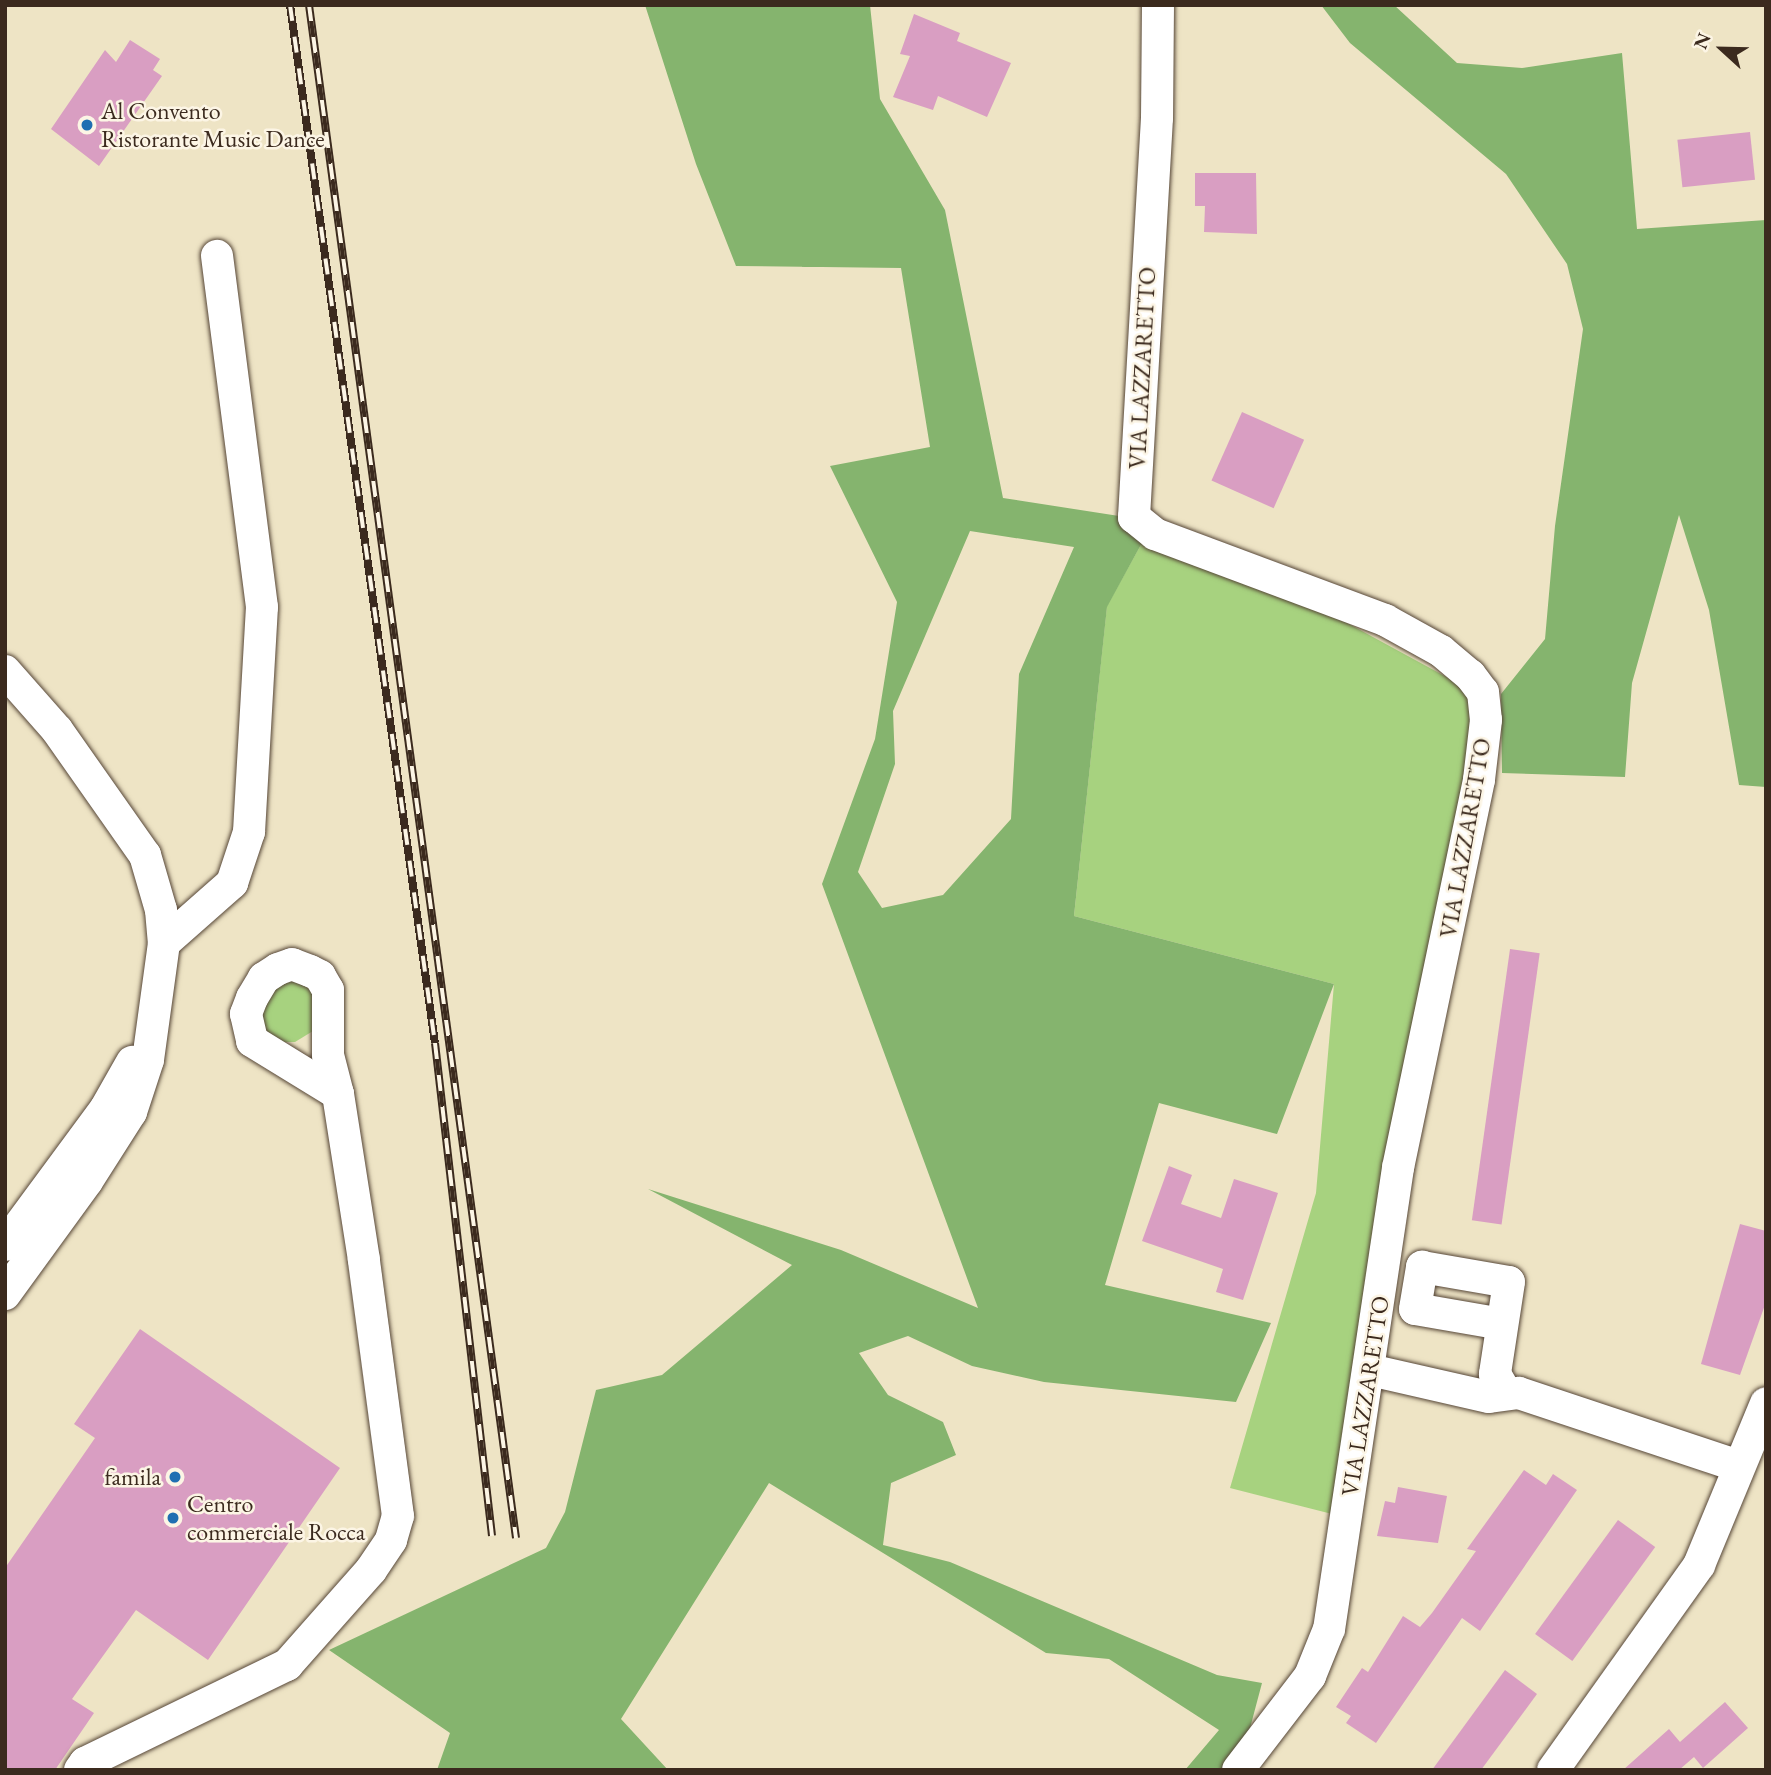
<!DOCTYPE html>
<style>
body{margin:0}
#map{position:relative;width:1771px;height:1775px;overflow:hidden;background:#eee4c5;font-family:"EB Garamond",serif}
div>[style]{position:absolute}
.green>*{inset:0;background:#a7d27f}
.forest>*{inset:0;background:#85b46e}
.building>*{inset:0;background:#d99ec2;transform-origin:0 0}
.roads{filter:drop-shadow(0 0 2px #564637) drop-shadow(0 0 2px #564637)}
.minor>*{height:32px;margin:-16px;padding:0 16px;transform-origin:16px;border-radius:16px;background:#fff}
.rail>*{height:8px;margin-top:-4px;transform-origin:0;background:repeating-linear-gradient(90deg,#fcf5e5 0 16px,#3b2a1e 0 32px);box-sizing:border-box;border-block:2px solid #3b2a1e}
.dots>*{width:19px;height:19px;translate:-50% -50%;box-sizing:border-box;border:4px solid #fcf5e5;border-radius:50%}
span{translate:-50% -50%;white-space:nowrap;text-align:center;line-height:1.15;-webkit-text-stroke:5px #fcf5e5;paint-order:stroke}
.poi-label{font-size:24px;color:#3b2a1e}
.left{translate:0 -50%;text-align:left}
.right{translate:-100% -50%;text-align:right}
.street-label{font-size:24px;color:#3b2a1e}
.frame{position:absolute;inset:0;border:7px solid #3b2a1e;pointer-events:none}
.north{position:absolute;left:1687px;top:14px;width:70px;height:70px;-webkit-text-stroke:5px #fcf5e5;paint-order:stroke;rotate:292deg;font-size:19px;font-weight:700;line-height:28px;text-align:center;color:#3b2a1e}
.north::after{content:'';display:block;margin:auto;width:24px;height:32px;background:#3b2a1e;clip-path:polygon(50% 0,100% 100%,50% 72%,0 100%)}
</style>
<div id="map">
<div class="green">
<i style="clip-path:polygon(1143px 541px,1316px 606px,1463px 686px,1475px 719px,1336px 1515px,1230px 1488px,1316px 1193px,1334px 984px,1074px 916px,1107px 606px)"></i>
<i style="clip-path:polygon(287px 979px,307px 985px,314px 992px,313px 1031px,295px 1042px,284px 1042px,266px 1032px,258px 1004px)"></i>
</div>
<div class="forest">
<i style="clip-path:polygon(evenodd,645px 5px,870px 5px,880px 99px,945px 210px,1003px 498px,1119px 516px,1143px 541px,1107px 607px,1074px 916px,1334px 984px,1277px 1134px,1159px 1103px,1105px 1285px,1271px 1323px,1236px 1402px,1044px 1382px,972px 1366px,908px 1336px,859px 1353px,888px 1395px,943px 1422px,956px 1455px,891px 1483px,883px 1545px,950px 1562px,1217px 1675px,1262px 1683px,1245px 1747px,1226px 1770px,1185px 1770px,1219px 1730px,1109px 1659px,1046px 1653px,769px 1483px,621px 1719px,668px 1770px,437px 1770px,450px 1733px,329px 1650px,546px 1548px,565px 1512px,596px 1390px,662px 1375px,792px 1265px,648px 1189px,841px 1250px,978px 1308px,822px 884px,875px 739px,897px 602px,830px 466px,930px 447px,901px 268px,736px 266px,696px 164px,645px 5px,970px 531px,1074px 547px,1019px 674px,1011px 819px,943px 895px,882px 908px,858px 872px,895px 764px,893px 711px,970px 531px)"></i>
<i style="clip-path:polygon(1321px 5px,1394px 5px,1457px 63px,1522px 68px,1622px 53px,1637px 229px,1766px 220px,1766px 787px,1739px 785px,1709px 610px,1679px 515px,1632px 683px,1625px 777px,1502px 773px,1501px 694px,1545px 639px,1555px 526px,1583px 329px,1567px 264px,1506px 174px,1350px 43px)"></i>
</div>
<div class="building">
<i style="clip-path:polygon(914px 14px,960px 33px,957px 41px,1011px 63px,987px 117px,938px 96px,933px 110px,893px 97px,910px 56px,900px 54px)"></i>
<i style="clip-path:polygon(130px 40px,160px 59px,153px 70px,162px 76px,99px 166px,51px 129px,105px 50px,116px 62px)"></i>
<i style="left:1750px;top:132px;width:48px;height:73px;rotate:84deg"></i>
<i style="clip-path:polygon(1195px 173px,1256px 173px,1257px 234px,1204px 232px,1205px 206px,1195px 206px)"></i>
<i style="left:1242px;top:412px;width:68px;height:75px;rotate:24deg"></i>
<i style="left:1510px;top:949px;width:30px;height:274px;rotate:8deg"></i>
<i style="clip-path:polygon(1169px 1166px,1192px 1175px,1181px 1204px,1221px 1218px,1234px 1179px,1278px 1193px,1243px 1300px,1216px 1292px,1223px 1269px,1142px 1241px)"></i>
<i style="clip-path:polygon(1740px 1224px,1766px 1231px,1766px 1302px,1740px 1375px,1701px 1364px)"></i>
<i style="clip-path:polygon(140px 1329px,340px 1468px,208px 1660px,136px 1610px,72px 1699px,94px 1713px,55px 1770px,5px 1770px,5px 1568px,95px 1438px,74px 1424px)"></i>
<i style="clip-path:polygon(1524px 1470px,1546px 1485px,1553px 1474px,1577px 1490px,1480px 1631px,1462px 1618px,1376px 1743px,1346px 1723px,1351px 1716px,1336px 1707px,1362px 1668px,1368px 1672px,1403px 1616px,1420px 1627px,1432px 1613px,1476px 1551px,1467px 1549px)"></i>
<i style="clip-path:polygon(1398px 1487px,1447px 1496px,1438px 1543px,1377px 1536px,1385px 1501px,1395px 1503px)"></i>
<i style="left:1618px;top:1520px;width:46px;height:141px;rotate:36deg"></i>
<i style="clip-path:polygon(1505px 1670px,1537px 1694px,1481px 1770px,1432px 1770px)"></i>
<i style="clip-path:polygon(1725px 1702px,1748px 1728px,1703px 1768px,1694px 1757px,1679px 1770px,1623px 1770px,1669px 1729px,1680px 1742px)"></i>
</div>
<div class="roads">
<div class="minor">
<i style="left:1158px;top:5px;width:113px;rotate:90.5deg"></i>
<i style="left:1157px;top:118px;width:400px;rotate:93.3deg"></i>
<i style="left:1134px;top:517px;width:27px;rotate:39deg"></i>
<i style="left:1155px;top:534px;width:246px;rotate:20.5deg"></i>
<i style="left:1385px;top:620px;width:64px;rotate:29deg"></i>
<i style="left:1441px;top:651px;width:38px;rotate:40deg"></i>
<i style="left:1470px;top:675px;width:21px;rotate:53deg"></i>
<i style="left:1483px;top:692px;width:28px;rotate:84deg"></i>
<i style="left:1486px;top:720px;width:60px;rotate:96.7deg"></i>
<i style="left:1479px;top:780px;width:396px;rotate:101.8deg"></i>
<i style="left:1398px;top:1168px;width:466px;rotate:98.5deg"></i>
<i style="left:1329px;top:1629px;width:51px;rotate:112deg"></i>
<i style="left:1310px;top:1676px;width:118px;rotate:127.5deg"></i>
<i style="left:5px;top:671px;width:79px;rotate:48.6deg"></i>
<i style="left:57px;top:730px;width:153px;rotate:54.9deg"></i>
<i style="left:145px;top:855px;width:57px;rotate:73.8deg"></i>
<i style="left:161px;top:910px;width:33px;rotate:85deg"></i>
<i style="left:164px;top:943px;width:118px;rotate:97.8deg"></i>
<i style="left:148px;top:1060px;width:55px;rotate:108.1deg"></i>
<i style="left:131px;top:1112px;width:82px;rotate:122.5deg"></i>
<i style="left:87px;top:1181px;width:140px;rotate:126deg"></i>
<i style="left:164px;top:943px;width:91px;rotate:-41.4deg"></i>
<i style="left:232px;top:883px;width:54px;rotate:-71.6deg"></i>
<i style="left:249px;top:832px;width:225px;rotate:-86.7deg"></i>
<i style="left:262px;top:607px;width:354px;rotate:-97.3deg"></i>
<i style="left:5px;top:1245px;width:170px;rotate:-53.6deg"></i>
<i style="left:106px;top:1108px;width:53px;rotate:-60.5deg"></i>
<i style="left:1502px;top:1324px;width:88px;rotate:-170.2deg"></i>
<i style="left:1415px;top:1309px;width:43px;rotate:-80.5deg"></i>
<i style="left:1422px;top:1267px;width:88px;rotate:9.8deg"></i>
<i style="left:1509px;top:1282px;width:93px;rotate:98.7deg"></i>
<i style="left:1495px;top:1374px;width:20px;rotate:60deg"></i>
<i style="left:1370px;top:1370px;width:122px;rotate:12.8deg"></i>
<i style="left:1489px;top:1397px;width:30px;rotate:-8deg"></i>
<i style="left:1519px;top:1393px;width:231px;rotate:18.4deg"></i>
<i style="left:80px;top:1770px;width:9px;rotate:-54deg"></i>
<i style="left:85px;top:1763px;width:225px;rotate:-25.9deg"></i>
<i style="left:287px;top:1665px;width:127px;rotate:-48.5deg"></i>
<i style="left:371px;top:1570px;width:36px;rotate:-56deg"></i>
<i style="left:391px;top:1540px;width:25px;rotate:-74deg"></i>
<i style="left:398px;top:1516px;width:258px;rotate:-97.6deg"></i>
<i style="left:364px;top:1260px;width:168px;rotate:-98.9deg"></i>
<i style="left:338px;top:1094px;width:40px;rotate:-104.4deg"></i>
<i style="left:328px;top:1055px;width:65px;rotate:-90deg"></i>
<i style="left:328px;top:990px;width:16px;rotate:-120deg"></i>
<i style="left:320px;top:976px;width:11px;rotate:-153deg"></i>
<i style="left:310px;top:971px;width:19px;rotate:-159deg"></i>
<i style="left:292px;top:964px;width:15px;rotate:160deg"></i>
<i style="left:278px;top:969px;width:17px;rotate:147deg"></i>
<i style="left:264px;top:978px;width:23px;rotate:121deg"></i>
<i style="left:252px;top:998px;width:17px;rotate:111deg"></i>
<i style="left:246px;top:1014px;width:28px;rotate:77deg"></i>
<i style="left:252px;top:1041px;width:101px;rotate:31.6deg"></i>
<i style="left:1553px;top:1770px;width:252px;rotate:-54.5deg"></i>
<i style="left:1699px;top:1565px;width:175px;rotate:-67.5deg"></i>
</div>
</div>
<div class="rail">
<i style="left:290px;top:5px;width:1048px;rotate:82.05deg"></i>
<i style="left:435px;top:1043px;width:496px;rotate:83.4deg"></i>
<i style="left:309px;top:5px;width:1547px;rotate:82.31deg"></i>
</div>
<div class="dots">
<i style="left:87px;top:125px;background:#1f6fb2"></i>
<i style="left:175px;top:1477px;background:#1f6fb2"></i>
<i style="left:173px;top:1518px;background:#1f6fb2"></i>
</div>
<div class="poi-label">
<span class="left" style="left:101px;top:125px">Al Convento<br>Ristorante Music Dance</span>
<span class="right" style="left:161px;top:1477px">famila</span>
<span class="left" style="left:187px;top:1518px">Centro<br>commerciale Rocca</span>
</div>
<div class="street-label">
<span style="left:1142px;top:368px;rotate:-87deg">VIA LAZZARETTO</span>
<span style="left:1465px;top:838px;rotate:-80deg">VIA LAZZARETTO</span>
<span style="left:1365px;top:1396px;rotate:-81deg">VIA LAZZARETTO</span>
</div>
<div class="frame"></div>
<div class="north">N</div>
</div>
